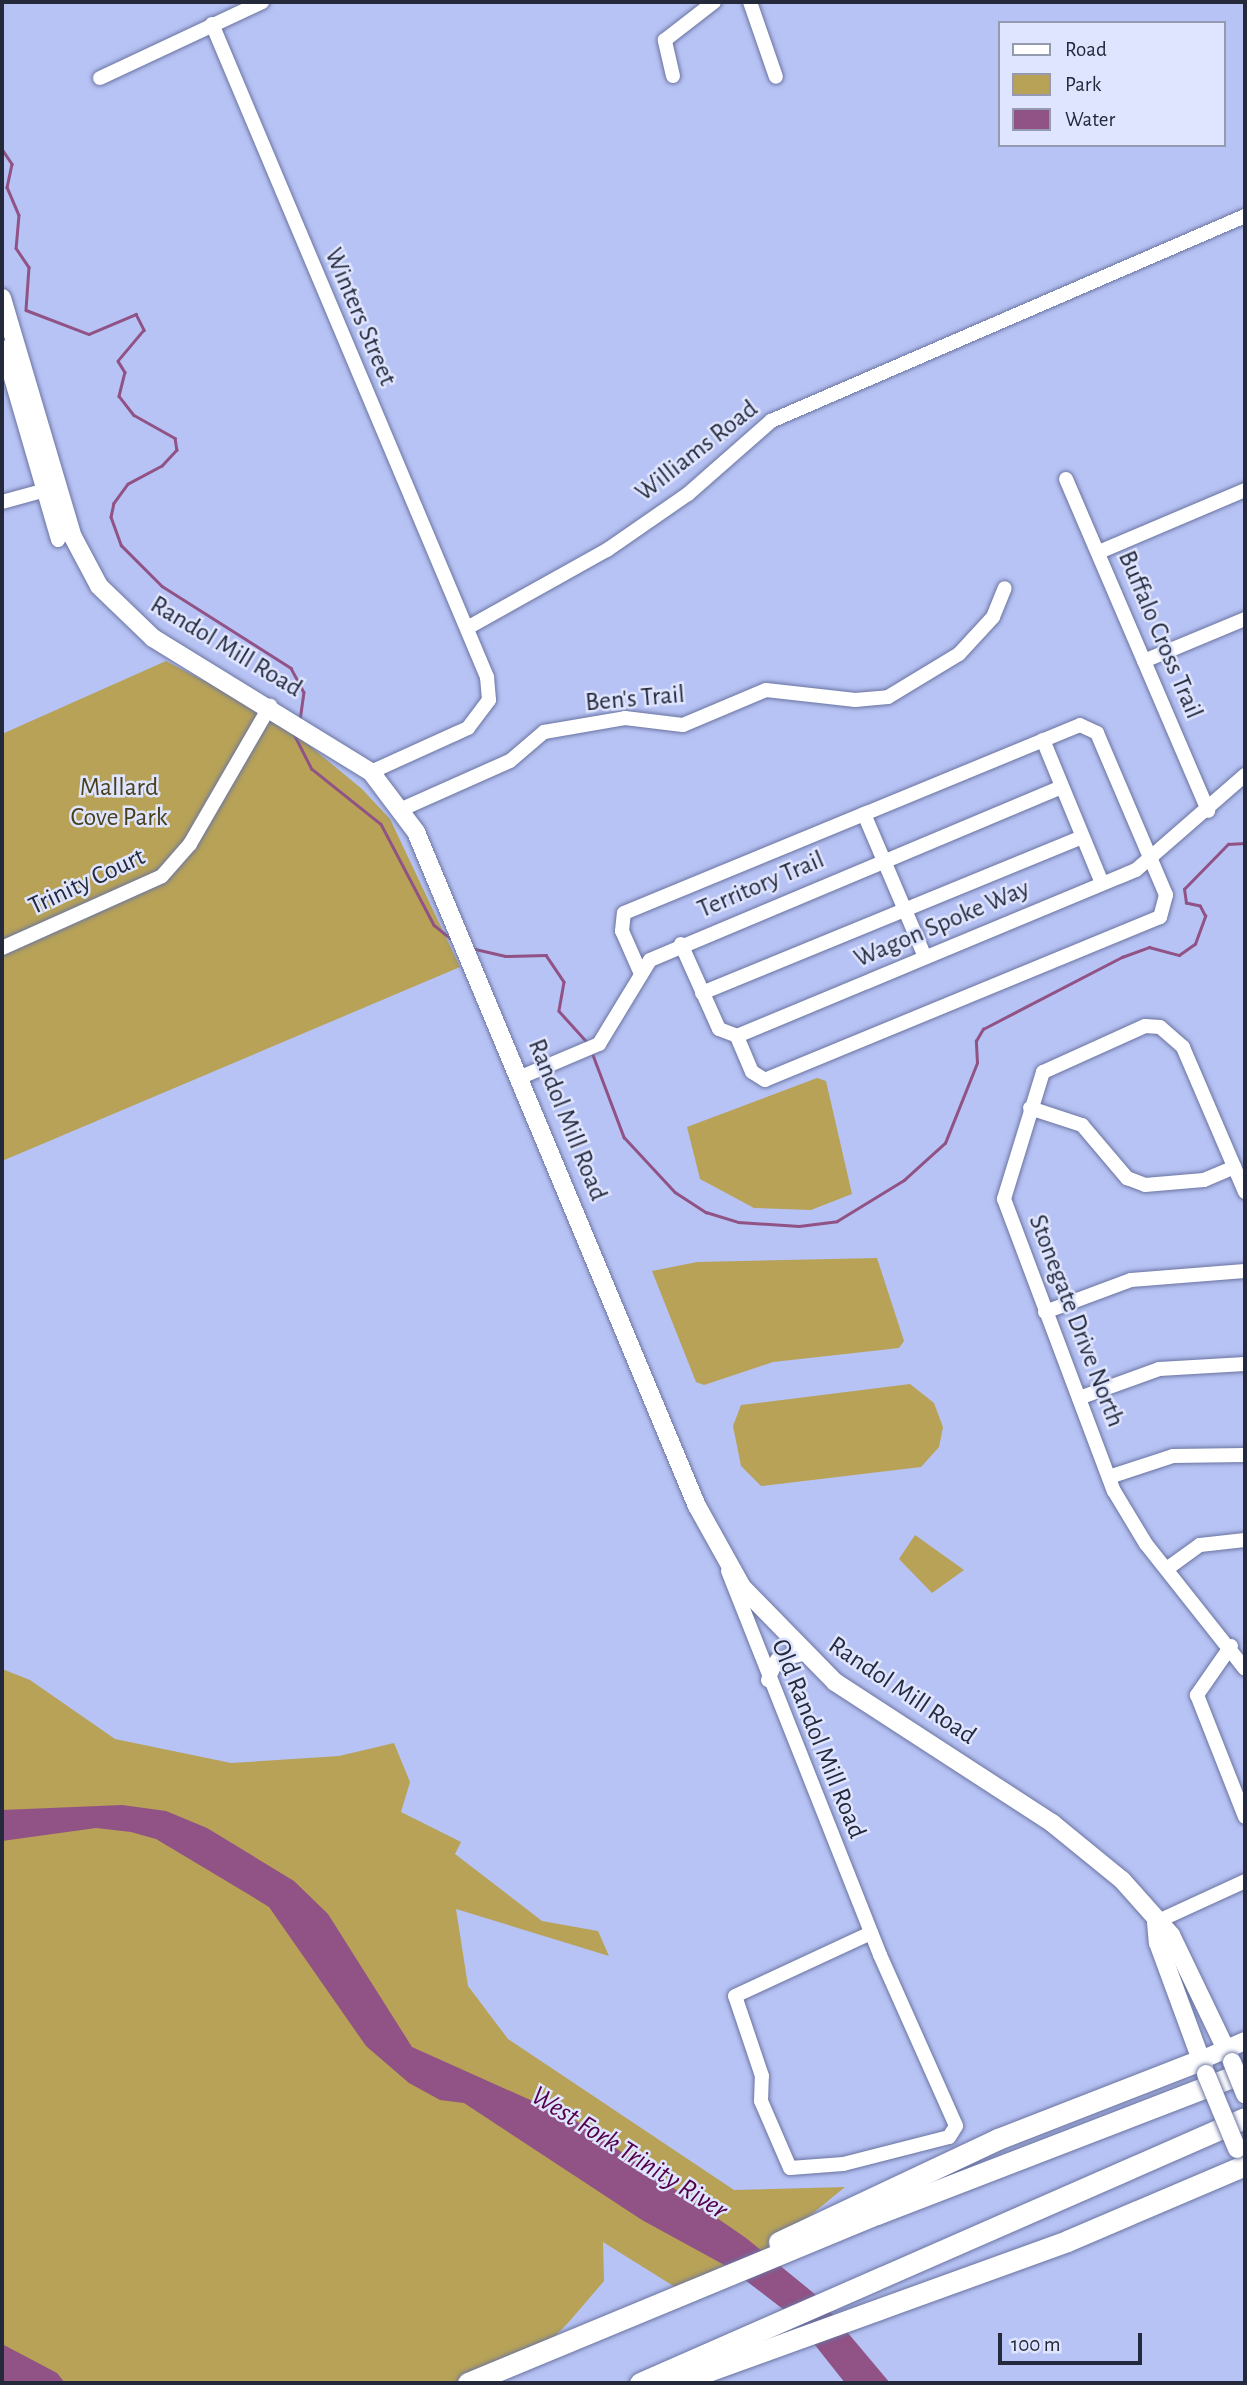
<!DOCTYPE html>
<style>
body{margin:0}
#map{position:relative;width:1247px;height:2385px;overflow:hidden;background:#b7c3f4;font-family:"Alegreya Sans",sans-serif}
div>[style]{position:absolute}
.green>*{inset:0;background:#b7a258}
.water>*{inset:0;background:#915285}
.stream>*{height:2.5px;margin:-1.25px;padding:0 1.25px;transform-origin:1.25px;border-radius:1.25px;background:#915285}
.roads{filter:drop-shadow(0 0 2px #6a74a1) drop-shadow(0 0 2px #6a74a1)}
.minor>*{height:14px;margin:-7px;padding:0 7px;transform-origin:7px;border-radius:7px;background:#fff}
.major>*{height:18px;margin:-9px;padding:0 9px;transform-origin:9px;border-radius:9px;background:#fff}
.highway>*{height:21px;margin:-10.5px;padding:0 10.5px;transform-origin:10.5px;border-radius:10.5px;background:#fff}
.bridges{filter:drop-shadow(0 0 2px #6a74a1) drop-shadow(0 0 2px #6a74a1)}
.major-bridge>*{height:18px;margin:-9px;padding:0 9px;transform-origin:9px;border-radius:9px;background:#fff}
span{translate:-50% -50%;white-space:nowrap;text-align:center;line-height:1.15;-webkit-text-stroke:5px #dfe5fe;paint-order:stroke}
.street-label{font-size:26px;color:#24293b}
.park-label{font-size:26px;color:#493f1b}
.water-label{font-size:28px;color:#530049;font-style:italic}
.frame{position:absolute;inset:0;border:4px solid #24293b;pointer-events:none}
.legend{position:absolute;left:998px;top:21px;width:228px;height:126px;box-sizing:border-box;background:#dfe5fe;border:2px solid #949ab0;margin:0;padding:9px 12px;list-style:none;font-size:21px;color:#24293b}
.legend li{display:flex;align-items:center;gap:14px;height:35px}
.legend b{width:35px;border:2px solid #949ab0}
.scale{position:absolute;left:998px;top:2333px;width:144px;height:32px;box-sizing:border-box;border:4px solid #24293b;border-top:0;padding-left:9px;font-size:21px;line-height:24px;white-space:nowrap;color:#24293b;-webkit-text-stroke:5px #dfe5fe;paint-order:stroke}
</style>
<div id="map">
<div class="green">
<i style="clip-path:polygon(166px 661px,276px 718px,362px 789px,390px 819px,460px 967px,2px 1161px,2px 734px)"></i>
<i style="clip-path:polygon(817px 1078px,826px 1081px,852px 1194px,811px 1210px,754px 1208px,700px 1179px,687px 1127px)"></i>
<i style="clip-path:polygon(877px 1258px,904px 1341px,899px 1348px,773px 1362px,704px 1385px,696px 1382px,652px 1271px,697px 1262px)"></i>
<i style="clip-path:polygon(910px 1384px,934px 1403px,943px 1427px,939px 1447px,921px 1467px,761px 1486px,741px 1466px,733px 1426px,741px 1405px)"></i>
<i style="clip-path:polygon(915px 1535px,964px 1570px,932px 1593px,899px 1559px)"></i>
<i style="clip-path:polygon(2px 1669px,30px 1680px,115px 1739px,231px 1763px,339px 1756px,394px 1743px,410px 1782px,401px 1812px,461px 1842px,455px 1854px,542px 1921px,598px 1931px,609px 1956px,456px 1909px,468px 1986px,508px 2039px,734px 2190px,845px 2187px,729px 2282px,691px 2297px,603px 2242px,604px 2281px,568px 2323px,535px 2356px,474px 2383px,2px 2383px)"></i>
</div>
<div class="water">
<i style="clip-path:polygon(122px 1805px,166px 1811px,207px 1828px,294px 1881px,328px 1914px,412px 2047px,575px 2120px,746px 2238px,816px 2295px,890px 2383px,845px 2383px,792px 2316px,728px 2267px,642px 2220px,464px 2103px,440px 2100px,409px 2083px,366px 2046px,269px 1907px,248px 1894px,156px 1839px,131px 1832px,96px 1828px,2px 1841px,2px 1810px)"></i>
<i style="clip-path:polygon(2px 2344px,57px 2373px,65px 2383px,2px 2383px)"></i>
</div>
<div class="stream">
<i style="left:2px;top:149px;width:18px;rotate:56deg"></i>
<i style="left:12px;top:164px;width:24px;rotate:102deg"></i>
<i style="left:7px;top:187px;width:30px;rotate:67deg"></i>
<i style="left:19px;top:215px;width:33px;rotate:95deg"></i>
<i style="left:16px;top:248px;width:23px;rotate:56deg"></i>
<i style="left:29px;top:267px;width:43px;rotate:94deg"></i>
<i style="left:26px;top:310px;width:67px;rotate:20.9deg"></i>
<i style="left:89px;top:334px;width:51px;rotate:-23.1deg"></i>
<i style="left:136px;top:314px;width:18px;rotate:63deg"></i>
<i style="left:144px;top:330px;width:40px;rotate:130deg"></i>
<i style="left:118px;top:361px;width:13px;rotate:58deg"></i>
<i style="left:125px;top:372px;width:25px;rotate:104deg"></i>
<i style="left:119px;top:396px;width:24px;rotate:52deg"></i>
<i style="left:134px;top:415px;width:47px;rotate:29.3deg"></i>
<i style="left:175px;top:438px;width:12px;rotate:81deg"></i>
<i style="left:177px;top:450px;width:22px;rotate:133deg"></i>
<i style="left:162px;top:466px;width:38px;rotate:152deg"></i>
<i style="left:128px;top:484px;width:24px;rotate:126deg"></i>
<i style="left:114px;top:503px;width:14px;rotate:102deg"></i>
<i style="left:111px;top:517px;width:30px;rotate:70deg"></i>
<i style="left:121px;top:545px;width:58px;rotate:45deg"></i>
<i style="left:162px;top:586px;width:153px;rotate:32.4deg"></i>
<i style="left:291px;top:668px;width:27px;rotate:62deg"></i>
<i style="left:304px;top:692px;width:30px;rotate:98deg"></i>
<i style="left:294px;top:734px;width:39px;rotate:63deg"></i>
<i style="left:312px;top:769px;width:88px;rotate:38.6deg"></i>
<i style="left:381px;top:824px;width:114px;rotate:62.3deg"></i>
<i style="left:434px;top:925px;width:26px;rotate:39deg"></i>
<i style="left:471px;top:948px;width:35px;rotate:13deg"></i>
<i style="left:505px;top:956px;width:41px;rotate:-1.4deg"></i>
<i style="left:546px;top:955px;width:32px;rotate:56deg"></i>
<i style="left:564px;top:982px;width:29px;rotate:100deg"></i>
<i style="left:559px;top:1011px;width:43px;rotate:47.8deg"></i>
<i style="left:593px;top:1055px;width:88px;rotate:69.3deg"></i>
<i style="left:624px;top:1137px;width:75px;rotate:47.2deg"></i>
<i style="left:675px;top:1192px;width:37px;rotate:33deg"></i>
<i style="left:706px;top:1212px;width:34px;rotate:17deg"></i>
<i style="left:738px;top:1222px;width:61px;rotate:3.8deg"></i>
<i style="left:799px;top:1226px;width:38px;rotate:-7deg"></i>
<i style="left:837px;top:1221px;width:79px;rotate:-31.5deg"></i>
<i style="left:904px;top:1180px;width:55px;rotate:-42.1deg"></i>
<i style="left:945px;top:1143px;width:86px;rotate:-68.2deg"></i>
<i style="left:977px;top:1063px;width:22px;rotate:-93deg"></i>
<i style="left:976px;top:1041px;width:14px;rotate:-60deg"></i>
<i style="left:983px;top:1029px;width:157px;rotate:-27.4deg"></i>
<i style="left:1122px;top:957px;width:29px;rotate:-20deg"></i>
<i style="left:1149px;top:947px;width:31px;rotate:15deg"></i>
<i style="left:1179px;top:955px;width:19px;rotate:-35deg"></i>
<i style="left:1195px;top:944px;width:30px;rotate:-70deg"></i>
<i style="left:1205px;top:916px;width:11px;rotate:-117deg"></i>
<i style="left:1200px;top:906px;width:14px;rotate:-168deg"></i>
<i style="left:1186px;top:903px;width:14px;rotate:-98deg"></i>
<i style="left:1184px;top:889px;width:63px;rotate:-45.6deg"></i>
<i style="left:1228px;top:844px;width:17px;rotate:-3deg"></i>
</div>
<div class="roads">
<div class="minor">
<i style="left:750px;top:2px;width:79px;rotate:70.9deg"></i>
<i style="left:212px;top:24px;width:709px;rotate:67.16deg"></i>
<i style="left:487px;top:677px;width:23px;rotate:85deg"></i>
<i style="left:489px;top:700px;width:35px;rotate:127deg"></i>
<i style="left:468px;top:728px;width:107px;rotate:155.6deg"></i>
<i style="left:673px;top:76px;width:37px;rotate:-103deg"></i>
<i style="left:665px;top:40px;width:62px;rotate:-37.8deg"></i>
<i style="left:100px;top:78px;width:179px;rotate:-25.1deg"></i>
<i style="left:2px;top:347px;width:201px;rotate:73.8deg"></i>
<i style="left:1066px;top:479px;width:361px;rotate:66.8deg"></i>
<i style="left:2px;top:502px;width:53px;rotate:-15.4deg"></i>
<i style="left:1099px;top:552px;width:159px;rotate:-23deg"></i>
<i style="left:469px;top:627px;width:158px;rotate:-29.2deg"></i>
<i style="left:607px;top:550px;width:98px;rotate:-34.7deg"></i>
<i style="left:688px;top:494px;width:111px;rotate:-41.3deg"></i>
<i style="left:771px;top:421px;width:516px;rotate:-23.39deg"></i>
<i style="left:1144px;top:661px;width:109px;rotate:-22.6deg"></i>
<i style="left:1043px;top:740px;width:155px;rotate:67.6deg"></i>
<i style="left:402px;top:809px;width:118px;rotate:-24deg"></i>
<i style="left:510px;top:761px;width:45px;rotate:-40.5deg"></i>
<i style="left:544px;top:732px;width:82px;rotate:-9.8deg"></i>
<i style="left:625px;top:718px;width:58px;rotate:6.9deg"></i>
<i style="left:683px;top:725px;width:90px;rotate:-22.9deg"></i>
<i style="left:766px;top:690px;width:90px;rotate:6.4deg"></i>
<i style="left:855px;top:700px;width:33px;rotate:-5deg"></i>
<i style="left:888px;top:697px;width:83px;rotate:-31.2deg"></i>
<i style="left:959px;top:654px;width:50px;rotate:-47.4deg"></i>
<i style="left:993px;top:617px;width:31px;rotate:-68deg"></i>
<i style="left:864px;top:814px;width:155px;rotate:66.9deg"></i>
<i style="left:681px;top:944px;width:93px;rotate:65.9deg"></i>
<i style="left:719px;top:1029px;width:19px;rotate:21deg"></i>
<i style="left:737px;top:1036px;width:432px;rotate:-22.6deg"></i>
<i style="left:1136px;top:870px;width:145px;rotate:-41.1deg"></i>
<i style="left:2px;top:948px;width:175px;rotate:-24.2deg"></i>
<i style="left:162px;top:876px;width:43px;rotate:-48.8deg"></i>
<i style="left:190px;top:844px;width:160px;rotate:-59.9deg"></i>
<i style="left:641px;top:974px;width:47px;rotate:-113.8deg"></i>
<i style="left:622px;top:931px;width:18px;rotate:-84deg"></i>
<i style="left:624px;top:913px;width:493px;rotate:-22.4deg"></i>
<i style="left:1080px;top:725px;width:19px;rotate:25deg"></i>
<i style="left:1097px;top:733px;width:176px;rotate:66.9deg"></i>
<i style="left:1166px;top:895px;width:23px;rotate:105deg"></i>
<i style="left:1160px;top:917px;width:427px;rotate:157.6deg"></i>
<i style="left:765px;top:1080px;width:15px;rotate:-148deg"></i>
<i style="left:752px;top:1072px;width:39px;rotate:-113deg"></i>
<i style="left:702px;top:993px;width:411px;rotate:-22.3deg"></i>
<i style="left:521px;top:1077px;width:85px;rotate:-22.9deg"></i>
<i style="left:599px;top:1044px;width:98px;rotate:-58.7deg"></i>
<i style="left:650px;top:960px;width:446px;rotate:-22.8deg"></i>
<i style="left:1030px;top:1108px;width:55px;rotate:18.1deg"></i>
<i style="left:1082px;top:1125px;width:70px;rotate:49.7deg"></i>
<i style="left:1127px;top:1178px;width:19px;rotate:21deg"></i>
<i style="left:1145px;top:1185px;width:59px;rotate:-4.8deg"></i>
<i style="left:1204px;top:1180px;width:33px;rotate:-23deg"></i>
<i style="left:1245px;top:1192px;width:158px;rotate:-113.2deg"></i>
<i style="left:1183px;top:1047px;width:30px;rotate:-139deg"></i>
<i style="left:1160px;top:1027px;width:15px;rotate:-176deg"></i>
<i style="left:1145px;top:1026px;width:112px;rotate:155.7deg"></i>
<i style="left:1043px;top:1072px;width:133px;rotate:107.1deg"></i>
<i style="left:1004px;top:1199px;width:312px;rotate:69.4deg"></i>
<i style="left:1114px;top:1491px;width:62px;rotate:58.9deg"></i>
<i style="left:1146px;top:1544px;width:159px;rotate:51.6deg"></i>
<i style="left:1045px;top:1312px;width:92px;rotate:-20.4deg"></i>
<i style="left:1131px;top:1280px;width:114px;rotate:-4.5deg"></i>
<i style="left:1079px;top:1398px;width:85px;rotate:-19.9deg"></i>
<i style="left:1159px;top:1369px;width:86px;rotate:-3.3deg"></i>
<i style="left:1109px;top:1477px;width:67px;rotate:-18.2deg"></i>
<i style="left:1173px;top:1456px;width:72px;rotate:-0.8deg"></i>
<i style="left:1168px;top:1568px;width:39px;rotate:-36deg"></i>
<i style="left:1200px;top:1545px;width:45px;rotate:-6.3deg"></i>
<i style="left:728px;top:1571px;width:413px;rotate:68.4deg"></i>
<i style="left:880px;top:1955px;width:187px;rotate:66deg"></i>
<i style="left:956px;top:2126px;width:13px;rotate:122deg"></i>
<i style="left:949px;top:2137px;width:109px;rotate:165.7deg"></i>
<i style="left:843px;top:2164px;width:53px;rotate:175.7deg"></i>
<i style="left:790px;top:2168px;width:73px;rotate:-113.4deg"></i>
<i style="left:761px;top:2101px;width:25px;rotate:-88deg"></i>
<i style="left:762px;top:2076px;width:84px;rotate:-108.6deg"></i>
<i style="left:735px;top:1996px;width:150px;rotate:-24.9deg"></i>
<i style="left:1231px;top:1646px;width:60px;rotate:124.8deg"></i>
<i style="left:1197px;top:1695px;width:131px;rotate:68.5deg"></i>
<i style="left:768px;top:1680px;width:22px;rotate:-66deg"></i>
<i style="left:777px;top:1660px;width:26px;rotate:-13deg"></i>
<i style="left:1156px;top:1922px;width:98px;rotate:-24.7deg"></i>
</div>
<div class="major">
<i style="left:2px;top:298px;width:249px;rotate:73.5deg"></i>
<i style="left:73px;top:537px;width:55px;rotate:62deg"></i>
<i style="left:99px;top:586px;width:75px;rotate:43.9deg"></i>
<i style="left:153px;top:638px;width:256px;rotate:31.6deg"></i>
<i style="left:371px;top:772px;width:75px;rotate:53.1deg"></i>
<i style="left:416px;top:832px;width:730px;rotate:67.37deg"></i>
<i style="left:697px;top:1506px;width:93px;rotate:60.9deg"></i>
<i style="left:742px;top:1587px;width:133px;rotate:45.6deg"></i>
<i style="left:835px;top:1682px;width:259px;rotate:33deg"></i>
<i style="left:1052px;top:1823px;width:90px;rotate:39.2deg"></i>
<i style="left:1122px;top:1880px;width:74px;rotate:48.3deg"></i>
<i style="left:1171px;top:1935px;width:141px;rotate:64.3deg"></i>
<i style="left:1156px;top:1922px;width:21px;rotate:85deg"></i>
<i style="left:1158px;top:1943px;width:136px;rotate:69.8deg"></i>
<i style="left:1201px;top:2060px;width:48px;rotate:-23.4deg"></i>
</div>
<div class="highway">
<i style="left:779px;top:2242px;width:242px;rotate:-25.2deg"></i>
<i style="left:998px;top:2139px;width:218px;rotate:-21.3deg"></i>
<i style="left:468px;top:2383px;width:443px;rotate:-22.5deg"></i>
<i style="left:877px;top:2214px;width:394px;rotate:-21.1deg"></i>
<i style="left:640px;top:2383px;width:660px;rotate:-23.65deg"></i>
<i style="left:675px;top:2383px;width:417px;rotate:-19.9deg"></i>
<i style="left:1067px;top:2241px;width:191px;rotate:-23.1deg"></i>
</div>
</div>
<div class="bridges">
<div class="major-bridge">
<i style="left:1232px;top:2062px;width:35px;rotate:68deg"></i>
<i style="left:1206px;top:2074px;width:81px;rotate:67.5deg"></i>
</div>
</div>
<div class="street-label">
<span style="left:360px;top:317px;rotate:67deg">Winters Street</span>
<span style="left:697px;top:451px;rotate:-38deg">Williams Road</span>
<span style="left:1160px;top:635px;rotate:67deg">Buffalo Cross Trail</span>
<span style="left:226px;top:647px;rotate:31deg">Randol Mill Road</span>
<span style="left:635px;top:699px;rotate:-5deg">Ben's Trail</span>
<span style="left:87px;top:882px;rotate:-25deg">Trinity Court</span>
<span style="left:761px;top:885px;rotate:-23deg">Territory Trail</span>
<span style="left:942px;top:924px;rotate:-23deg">Wagon Spoke Way</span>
<span style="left:567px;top:1120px;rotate:68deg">Randol Mill Road</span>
<span style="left:1076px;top:1321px;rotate:69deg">Stonegate Drive North</span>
<span style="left:902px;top:1691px;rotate:34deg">Randol Mill Road</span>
<span style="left:818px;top:1739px;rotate:68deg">Old Randol Mill Road</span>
</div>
<div class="park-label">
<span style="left:119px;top:803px">Mallard<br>Cove Park</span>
</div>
<div class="water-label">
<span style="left:629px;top:2153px;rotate:32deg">West Fork Trinity River</span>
</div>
<div class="frame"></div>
<ul class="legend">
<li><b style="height:9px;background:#fff"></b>Road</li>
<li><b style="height:19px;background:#b7a258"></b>Park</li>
<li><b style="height:19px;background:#915285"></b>Water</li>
</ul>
<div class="scale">100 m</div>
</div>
